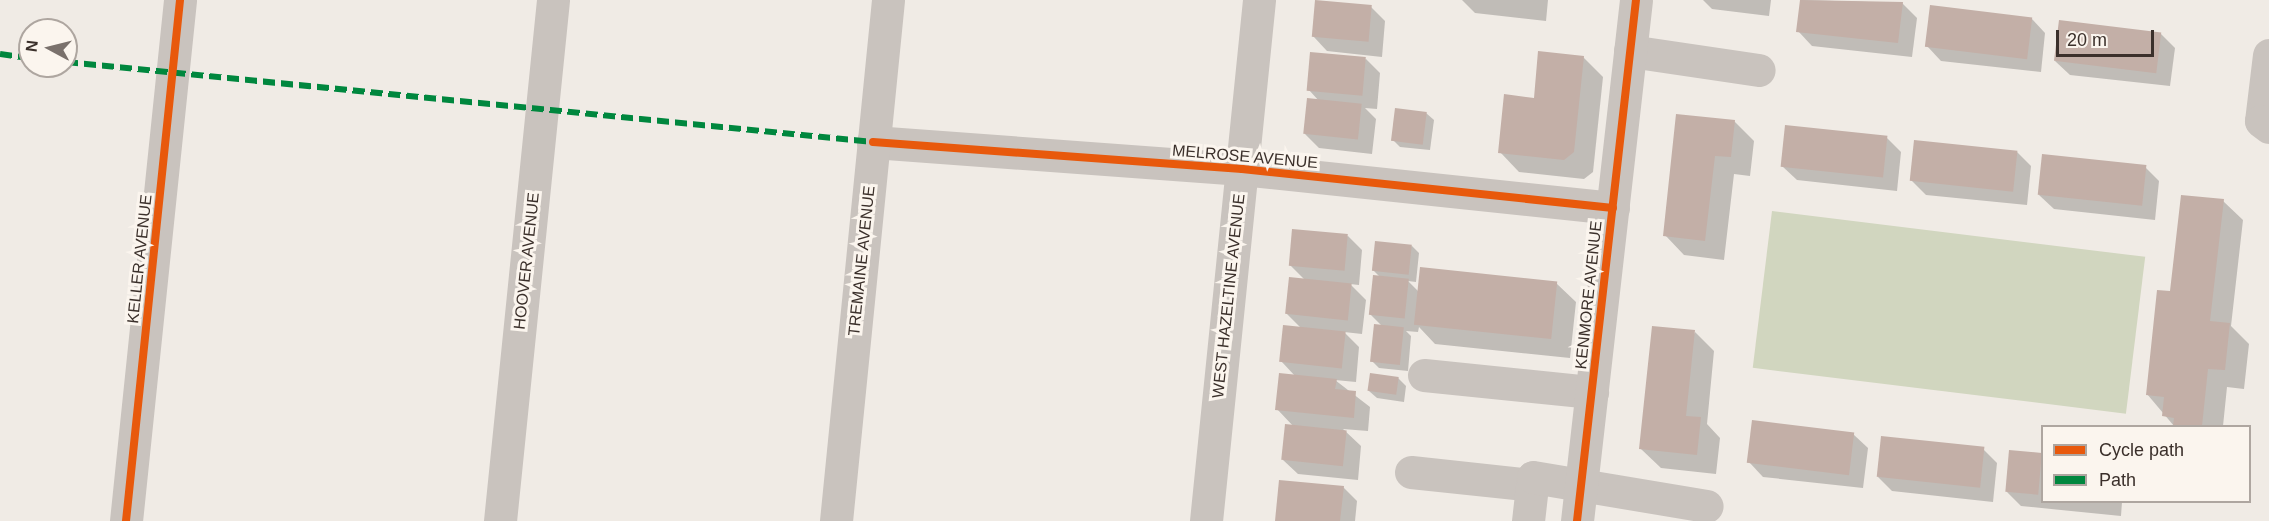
<!DOCTYPE html>
<style>
body{margin:0}
#map{position:relative;width:2269px;height:521px;overflow:hidden;background:#f0ebe5;font-family:Arial,sans-serif}
div>[style]{position:absolute}
.green>*{inset:0;background:#d1d6bf;transform-origin:0 0}
.shadow>*{inset:0;background:#0003}
.building>*{inset:0;background:#c3afa7;transform-origin:0 0}
.minor>*{height:33px;margin:-16.5px;padding:0 16.5px;transform-origin:16.5px;border-radius:16.5px;background:#c9c3be}
.quiet>*{height:6px;margin-top:-3px;transform-origin:0;background:repeating-linear-gradient(90deg,#00873e 0 12px,transparent 0 18px)}
.cycleway>*{height:8px;margin:-4px;padding:0 4px;transform-origin:4px;border-radius:4px;background:#e8590c}
span{translate:-50% -50%;white-space:nowrap;text-align:center;line-height:1.15;-webkit-text-stroke:6px #fbf5ee;paint-order:stroke}
.street-label{font-size:16px;color:#3b302b}
.legend{position:absolute;left:2041px;top:425px;width:210px;height:78px;box-sizing:border-box;background:#fbf5ee;border:2px solid #aea6a0;margin:0;padding:8px 10px;list-style:none;font-size:18px;color:#3b302b}
.legend li{display:flex;align-items:center;gap:12px;height:30px}
.legend b{width:30px;border:2px solid #aea6a0}
.north{position:absolute;left:18px;top:18px;width:60px;height:60px;box-sizing:border-box;background:#fbf5ee;border:2px solid #aea6a0;border-radius:50%;rotate:277deg;font-size:16px;font-weight:700;line-height:24px;text-align:center;color:#3b302b}
.north::after{content:'';display:block;margin:auto;width:21px;height:27px;background:#7a716c;clip-path:polygon(50% 0,100% 100%,50% 72%,0 100%)}
.scale{position:absolute;left:2056px;top:30px;width:98px;height:27px;box-sizing:border-box;border:3px solid #3b302b;border-top:0;padding-left:8px;font-size:18px;line-height:21px;white-space:nowrap;color:#3b302b;-webkit-text-stroke:4px #fbf5ee;paint-order:stroke}
</style>
<div id="map">
<div class="green">
<i style="left:1772px;top:211px;width:376px;height:158px;rotate:7deg"></i>
</div>
<div class="shadow">
<i style="clip-path:polygon(1462px 0,1548px 0,1546px 21px,1475px 13px)"></i>
<i style="clip-path:polygon(1703px 0,1771px 0,1769px 16px,1712px 9px)"></i>
<i style="clip-path:polygon(1801px 0,1902px 3px,1917px 18px,1912px 57px,1812px 46px,1798px 31px)"></i>
<i style="clip-path:polygon(1371px 7px,1385px 21px,1382px 57px,1327px 51px,1313px 36px)"></i>
<i style="clip-path:polygon(2031px 18px,2045px 33px,2041px 72px,1941px 61px,1927px 46px)"></i>
<i style="clip-path:polygon(2160px 33px,2175px 48px,2170px 86px,2070px 75px,2055px 61px)"></i>
<i style="clip-path:polygon(1583px 57px,1603px 77px,1593px 172px,1584px 179px,1519px 172px,1500px 152px,1535px 99px)"></i>
<i style="clip-path:polygon(1366px 59px,1380px 73px,1377px 109px,1365px 108px,1376px 119px,1372px 154px,1319px 148px,1305px 134px,1319px 101px,1309px 90px)"></i>
<i style="clip-path:polygon(1426px 113px,1434px 120px,1430px 150px,1400px 147px,1393px 140px)"></i>
<i style="clip-path:polygon(1734px 121px,1754px 141px,1750px 176px,1734px 174px,1724px 260px,1684px 255px,1665px 235px)"></i>
<i style="clip-path:polygon(1886px 137px,1901px 152px,1897px 191px,1797px 180px,1782px 166px)"></i>
<i style="clip-path:polygon(2017px 152px,2031px 166px,2027px 205px,1926px 195px,1912px 181px)"></i>
<i style="clip-path:polygon(2145px 167px,2159px 181px,2155px 220px,2054px 209px,2039px 195px)"></i>
<i style="clip-path:polygon(2223px 201px,2243px 220px,2231px 326px,2249px 344px,2244px 389px,2227px 387px,2223px 426px,2174px 426px,2147px 394px,2172px 292px)"></i>
<i style="clip-path:polygon(1348px 236px,1362px 250px,1359px 285px,1350px 284px,1366px 300px,1362px 334px,1344px 332px,1359px 347px,1356px 382px,1335px 380px,1370px 407px,1368px 431px,1343px 429px,1361px 446px,1358px 480px,1298px 474px,1283px 460px,1294px 427px,1277px 409px,1296px 377px,1281px 361px,1301px 328px,1286px 313px,1305px 280px,1290px 265px)"></i>
<i style="clip-path:polygon(1412px 246px,1419px 253px,1416px 282px,1408px 281px,1419px 292px,1556px 283px,1576px 302px,1570px 358px,1435px 344px,1419px 327px,1418px 332px,1406px 331px,1411px 336px,1408px 371px,1379px 368px,1372px 361px,1382px 326px,1370px 314px,1380px 277px,1373px 270px)"></i>
<i style="clip-path:polygon(1695px 332px,1714px 351px,1707px 424px,1720px 438px,1716px 474px,1661px 468px,1641px 449px)"></i>
<i style="clip-path:polygon(1398px 378px,1406px 386px,1404px 402px,1377px 398px,1369px 391px)"></i>
<i style="clip-path:polygon(1853px 434px,1868px 448px,1863px 488px,1763px 477px,1749px 462px)"></i>
<i style="clip-path:polygon(1983px 449px,1997px 463px,1993px 502px,1892px 491px,1878px 477px)"></i>
<i style="clip-path:polygon(2011px 452px,2042px 455px,2042px 502px,2122px 502px,2121px 516px,2021px 506px,2007px 492px)"></i>
<i style="clip-path:polygon(1343px 487px,1357px 501px,1355px 521px,1277px 521px)"></i>
</div>
<div class="building">
<i style="left:1315px;top:0;width:57px;height:37px;rotate:5deg"></i>
<i style="clip-path:polygon(1800px 0,1903px 2px,1898px 43px,1796px 32px)"></i>
<i style="left:1930px;top:5px;width:103px;height:42px;rotate:7deg"></i>
<i style="left:2059px;top:20px;width:103px;height:41px;rotate:7deg"></i>
<i style="clip-path:polygon(1538px 51px,1584px 56px,1574px 152px,1564px 160px,1498px 153px,1504px 94px,1534px 98px)"></i>
<i style="left:1310px;top:52px;width:56px;height:39px;rotate:5deg"></i>
<i style="left:1307px;top:98px;width:55px;height:36px;rotate:6deg"></i>
<i style="left:1395px;top:108px;width:32px;height:33px;rotate:7deg"></i>
<i style="clip-path:polygon(1676px 114px,1735px 120px,1731px 157px,1715px 156px,1705px 241px,1663px 236px)"></i>
<i style="left:1785px;top:125px;width:103px;height:42px;rotate:6deg"></i>
<i style="left:1914px;top:140px;width:104px;height:41px;rotate:6deg"></i>
<i style="left:2042px;top:154px;width:105px;height:41px;rotate:6deg"></i>
<i style="clip-path:polygon(2181px 195px,2224px 199px,2210px 321px,2230px 323px,2225px 370px,2208px 369px,2202px 426px,2173px 426px,2174px 418px,2162px 416px,2164px 397px,2146px 395px,2157px 290px,2170px 291px)"></i>
<i style="left:1292px;top:229px;width:56px;height:37px;rotate:5deg"></i>
<i style="left:1375px;top:241px;width:37px;height:30px;rotate:6deg"></i>
<i style="left:1420px;top:267px;width:138px;height:58px;rotate:6deg"></i>
<i style="left:1373px;top:275px;width:36px;height:40px;rotate:6deg"></i>
<i style="left:1289px;top:277px;width:63px;height:37px;rotate:6deg"></i>
<i style="left:1374px;top:324px;width:30px;height:38px;rotate:6deg"></i>
<i style="left:1283px;top:325px;width:63px;height:37px;rotate:6deg"></i>
<i style="clip-path:polygon(1652px 326px,1695px 330px,1686px 416px,1701px 417px,1697px 455px,1639px 449px)"></i>
<i style="clip-path:polygon(1279px 373px,1337px 379px,1335px 389px,1356px 391px,1354px 418px,1275px 410px)"></i>
<i style="left:1370px;top:373px;width:29px;height:18px;rotate:8deg"></i>
<i style="left:1752px;top:420px;width:103px;height:43px;rotate:7deg"></i>
<i style="left:1285px;top:424px;width:62px;height:36px;rotate:6deg"></i>
<i style="left:1881px;top:436px;width:104px;height:41px;rotate:6deg"></i>
<i style="left:2009px;top:450px;width:33px;height:42px;rotate:5deg"></i>
<i style="clip-path:polygon(1279px 480px,1344px 486px,1340px 521px,1275px 521px)"></i>
</div>
<div class="minor">
<i style="left:1630px;top:51px;width:130px;rotate:8.4deg"></i>
<i style="left:2269px;top:55px;width:66px;rotate:96.9deg"></i>
<i style="left:2261px;top:121px;width:10px;rotate:37deg"></i>
<i style="left:873px;top:142px;width:370px;rotate:4.2deg"></i>
<i style="left:1242px;top:169px;width:373px;rotate:6deg"></i>
<i style="left:1424px;top:375px;width:169px;rotate:5.8deg"></i>
<i style="left:1411px;top:472px;width:122px;rotate:6.1deg"></i>
<i style="left:126px;top:521px;width:524px;rotate:-84.08deg"></i>
<i style="left:500px;top:521px;width:524px;rotate:-84.19deg"></i>
<i style="left:836px;top:521px;width:524px;rotate:-84.3deg"></i>
<i style="left:1206px;top:521px;width:524px;rotate:-84.19deg"></i>
<i style="left:1528px;top:521px;width:44px;rotate:-83.5deg"></i>
<i style="left:1533px;top:477px;width:176px;rotate:9.5deg"></i>
<i style="left:1577px;top:521px;width:524px;rotate:-83.54deg"></i>
</div>
<div class="quiet">
<i style="left:0;top:54px;width:30px;rotate:8deg"></i>
<i style="left:66px;top:62px;width:811px;rotate:5.66deg"></i>
</div>
<div class="cycleway">
<i style="left:873px;top:142px;width:370px;rotate:4.2deg"></i>
<i style="left:1242px;top:169px;width:373px;rotate:6deg"></i>
<i style="left:126px;top:521px;width:524px;rotate:-84.08deg"></i>
<i style="left:1577px;top:521px;width:524px;rotate:-83.54deg"></i>
</div>
<div class="street-label">
<span style="left:1245px;top:157px;rotate:5deg">MELROSE AVENUE</span>
<span style="left:140px;top:259px;rotate:-84deg">KELLER AVENUE</span>
<span style="left:527px;top:261px;rotate:-84deg">HOOVER AVENUE</span>
<span style="left:862px;top:261px;rotate:-84deg">TREMAINE AVENUE</span>
<span style="left:1589px;top:295px;rotate:-84deg">KENMORE AVENUE</span>
<span style="left:1229px;top:296px;rotate:-84deg">WEST HAZELTINE AVENUE</span>
</div>
<ul class="legend">
<li><b style="height:8px;background:#e8590c"></b>Cycle path</li>
<li><b style="height:8px;background:#00873e"></b>Path</li>
</ul>
<div class="north">N</div>
<div class="scale">20 m</div>
</div>
